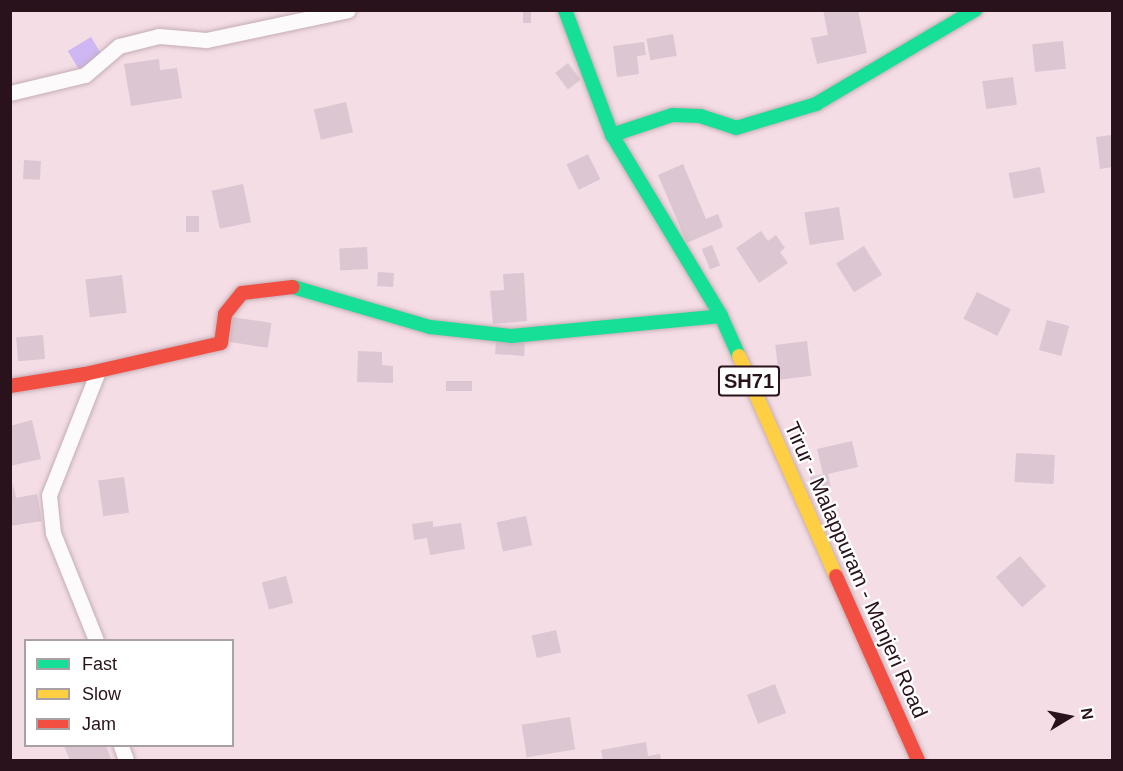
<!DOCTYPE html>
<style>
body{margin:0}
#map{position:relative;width:1123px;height:771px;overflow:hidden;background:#f4dde5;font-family:Arial,sans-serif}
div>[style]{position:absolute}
.water>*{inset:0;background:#ceb7f2;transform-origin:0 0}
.building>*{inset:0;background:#dbc6d2;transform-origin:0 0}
.roads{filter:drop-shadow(0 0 2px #c4adb5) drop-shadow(0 0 2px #c4adb5)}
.street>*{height:15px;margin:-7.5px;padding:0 7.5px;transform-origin:7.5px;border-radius:7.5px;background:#fdfafb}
.fast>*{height:14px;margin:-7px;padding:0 7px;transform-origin:7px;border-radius:7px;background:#16e098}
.slow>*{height:14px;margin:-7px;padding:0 7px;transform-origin:7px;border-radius:7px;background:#ffcf43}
.jam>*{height:14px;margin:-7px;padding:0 7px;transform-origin:7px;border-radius:7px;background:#f24e42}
span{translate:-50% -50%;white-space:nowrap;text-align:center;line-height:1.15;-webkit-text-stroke:4.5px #fff;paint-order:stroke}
.shield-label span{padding:2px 4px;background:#fff;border:2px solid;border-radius:4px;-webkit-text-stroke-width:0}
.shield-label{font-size:20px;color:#29121b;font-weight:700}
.street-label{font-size:21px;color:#29121b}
.frame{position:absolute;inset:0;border:12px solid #29121b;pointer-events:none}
.legend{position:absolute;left:24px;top:639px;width:210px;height:108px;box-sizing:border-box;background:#fff;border:2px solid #a9a0a4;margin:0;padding:8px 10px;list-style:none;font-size:18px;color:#29121b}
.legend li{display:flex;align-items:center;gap:12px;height:30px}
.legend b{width:30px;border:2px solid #a9a0a4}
.north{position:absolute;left:1039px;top:687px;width:60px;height:60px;-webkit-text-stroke:4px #fff;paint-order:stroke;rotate:80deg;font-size:16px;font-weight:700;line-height:24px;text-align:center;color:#29121b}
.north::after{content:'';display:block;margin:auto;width:21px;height:27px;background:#29121b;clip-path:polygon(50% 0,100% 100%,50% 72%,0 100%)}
</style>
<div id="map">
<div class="water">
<i style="left:91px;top:37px;width:21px;height:27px;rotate:59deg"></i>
</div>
<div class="building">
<i style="left:523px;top:10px;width:8px;height:13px"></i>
<i style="clip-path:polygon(823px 10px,858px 10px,867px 53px,817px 64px,811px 38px,828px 35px)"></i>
<i style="left:673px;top:34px;width:22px;height:27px;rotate:80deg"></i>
<i style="left:1063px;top:41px;width:28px;height:31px;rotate:84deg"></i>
<i style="clip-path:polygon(644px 42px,646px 55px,637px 56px,639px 74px,617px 77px,613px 46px)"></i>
<i style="clip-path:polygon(159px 59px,160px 70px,177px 68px,182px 98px,131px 106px,124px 64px)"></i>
<i style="left:568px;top:63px;width:21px;height:16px;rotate:53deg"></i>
<i style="left:1013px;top:77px;width:28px;height:31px;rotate:82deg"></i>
<i style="left:346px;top:102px;width:31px;height:33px;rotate:77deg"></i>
<i style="clip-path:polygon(1112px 135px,1112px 167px,1100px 169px,1096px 137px)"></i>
<i style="left:588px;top:154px;width:28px;height:24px;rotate:64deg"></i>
<i style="left:24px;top:160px;width:17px;height:19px;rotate:3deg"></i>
<i style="clip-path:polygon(683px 164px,706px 219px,718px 214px,723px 227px,687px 243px,658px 175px)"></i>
<i style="left:1040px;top:167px;width:26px;height:32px;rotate:79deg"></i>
<i style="left:243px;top:184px;width:39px;height:32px;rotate:78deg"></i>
<i style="left:839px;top:207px;width:33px;height:35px;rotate:81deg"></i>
<i style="left:186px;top:216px;width:13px;height:16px"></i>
<i style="clip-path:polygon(761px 231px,768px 241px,776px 235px,785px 248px,780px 252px,788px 263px,759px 283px,736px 248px)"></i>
<i style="left:712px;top:245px;width:22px;height:11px;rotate:68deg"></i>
<i style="left:864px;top:246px;width:34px;height:33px;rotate:58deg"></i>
<i style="left:367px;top:247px;width:22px;height:28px;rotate:87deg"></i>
<i style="left:378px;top:272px;width:16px;height:14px;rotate:4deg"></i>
<i style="clip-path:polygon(524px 273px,527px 321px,493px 324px,490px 291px,504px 290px,503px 274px)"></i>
<i style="left:122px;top:275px;width:38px;height:37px;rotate:83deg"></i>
<i style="left:977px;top:292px;width:38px;height:30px;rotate:27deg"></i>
<i style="left:233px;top:317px;width:39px;height:25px;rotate:9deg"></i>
<i style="left:1047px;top:320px;width:23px;height:31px;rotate:15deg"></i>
<i style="left:43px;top:335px;width:24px;height:27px;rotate:85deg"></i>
<i style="left:496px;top:341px;width:29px;height:13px;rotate:4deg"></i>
<i style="left:807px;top:341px;width:35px;height:32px;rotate:83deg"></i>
<i style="clip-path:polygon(358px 351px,382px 352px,382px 365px,393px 366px,393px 383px,357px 382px)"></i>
<i style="left:446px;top:381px;width:26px;height:10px"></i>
<i style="clip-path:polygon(32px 420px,41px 459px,10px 466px,10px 426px)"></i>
<i style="clip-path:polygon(852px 441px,858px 467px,828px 474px,831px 487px,813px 491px,810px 477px,823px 474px,817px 449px)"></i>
<i style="left:1016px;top:453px;width:39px;height:29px;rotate:3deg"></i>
<i style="left:124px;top:477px;width:36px;height:26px;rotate:82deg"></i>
<i style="clip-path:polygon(13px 483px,16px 498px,37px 494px,42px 521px,10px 526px)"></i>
<i style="left:526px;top:516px;width:30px;height:30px;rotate:78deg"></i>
<i style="clip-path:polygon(433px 521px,433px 527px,461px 523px,465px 549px,430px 555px,427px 538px,414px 540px,412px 524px)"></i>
<i style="left:1020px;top:556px;width:40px;height:32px;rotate:49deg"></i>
<i style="left:286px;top:576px;width:28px;height:25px;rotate:75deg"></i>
<i style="left:556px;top:630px;width:23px;height:25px;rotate:77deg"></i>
<i style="left:775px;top:684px;width:31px;height:30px;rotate:69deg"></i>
<i style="left:570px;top:717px;width:33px;height:49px;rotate:81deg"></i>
<i style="clip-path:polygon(646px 742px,648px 756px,660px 754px,661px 760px,603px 760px,601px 750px)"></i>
<i style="clip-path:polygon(64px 746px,106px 746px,111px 759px,70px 760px)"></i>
</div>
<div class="roads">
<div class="street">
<i style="left:10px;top:93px;width:77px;rotate:-13.5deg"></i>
<i style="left:85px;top:75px;width:45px;rotate:-40.5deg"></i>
<i style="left:119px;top:46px;width:41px;rotate:-14deg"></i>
<i style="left:159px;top:36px;width:47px;rotate:4.9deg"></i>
<i style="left:206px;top:40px;width:145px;rotate:-11.9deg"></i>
<i style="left:96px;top:640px;width:115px;rotate:-111.9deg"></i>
<i style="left:53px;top:533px;width:38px;rotate:-96deg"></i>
<i style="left:49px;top:495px;width:133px;rotate:-68.4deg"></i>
<i style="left:121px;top:746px;width:15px;rotate:70deg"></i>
</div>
<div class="fast">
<i style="left:565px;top:10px;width:134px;rotate:69.4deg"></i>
<i style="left:612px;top:135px;width:211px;rotate:58.9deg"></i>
<i style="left:721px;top:316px;width:44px;rotate:65.8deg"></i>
<i style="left:612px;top:135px;width:63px;rotate:-18.4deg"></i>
<i style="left:672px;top:115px;width:28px;rotate:2deg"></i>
<i style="left:700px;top:116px;width:38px;rotate:18deg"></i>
<i style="left:736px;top:128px;width:84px;rotate:-16.7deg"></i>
<i style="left:816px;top:104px;width:185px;rotate:-30.6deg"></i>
<i style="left:293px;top:287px;width:143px;rotate:16.3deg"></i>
<i style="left:430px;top:327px;width:81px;rotate:6.3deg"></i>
<i style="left:511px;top:336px;width:211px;rotate:-5.4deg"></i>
</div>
<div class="slow">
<i style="left:739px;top:356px;width:240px;rotate:66.2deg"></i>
</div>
<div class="jam">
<i style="left:10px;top:386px;width:76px;rotate:-9.1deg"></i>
<i style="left:85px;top:374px;width:139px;rotate:-12.8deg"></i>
<i style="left:221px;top:343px;width:29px;rotate:-82deg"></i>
<i style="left:225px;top:314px;width:27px;rotate:-51deg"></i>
<i style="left:242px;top:293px;width:51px;rotate:-6.7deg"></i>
<i style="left:836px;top:576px;width:201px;rotate:66deg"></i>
</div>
</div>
<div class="shield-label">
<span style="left:749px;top:381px">SH71</span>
</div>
<div class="street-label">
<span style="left:856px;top:570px;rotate:66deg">Tirur - Malappuram - Manjeri Road</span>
</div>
<div class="frame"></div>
<ul class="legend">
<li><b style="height:8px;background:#16e098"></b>Fast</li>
<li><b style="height:8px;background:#ffcf43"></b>Slow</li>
<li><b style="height:8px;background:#f24e42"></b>Jam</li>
</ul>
<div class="north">N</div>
</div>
